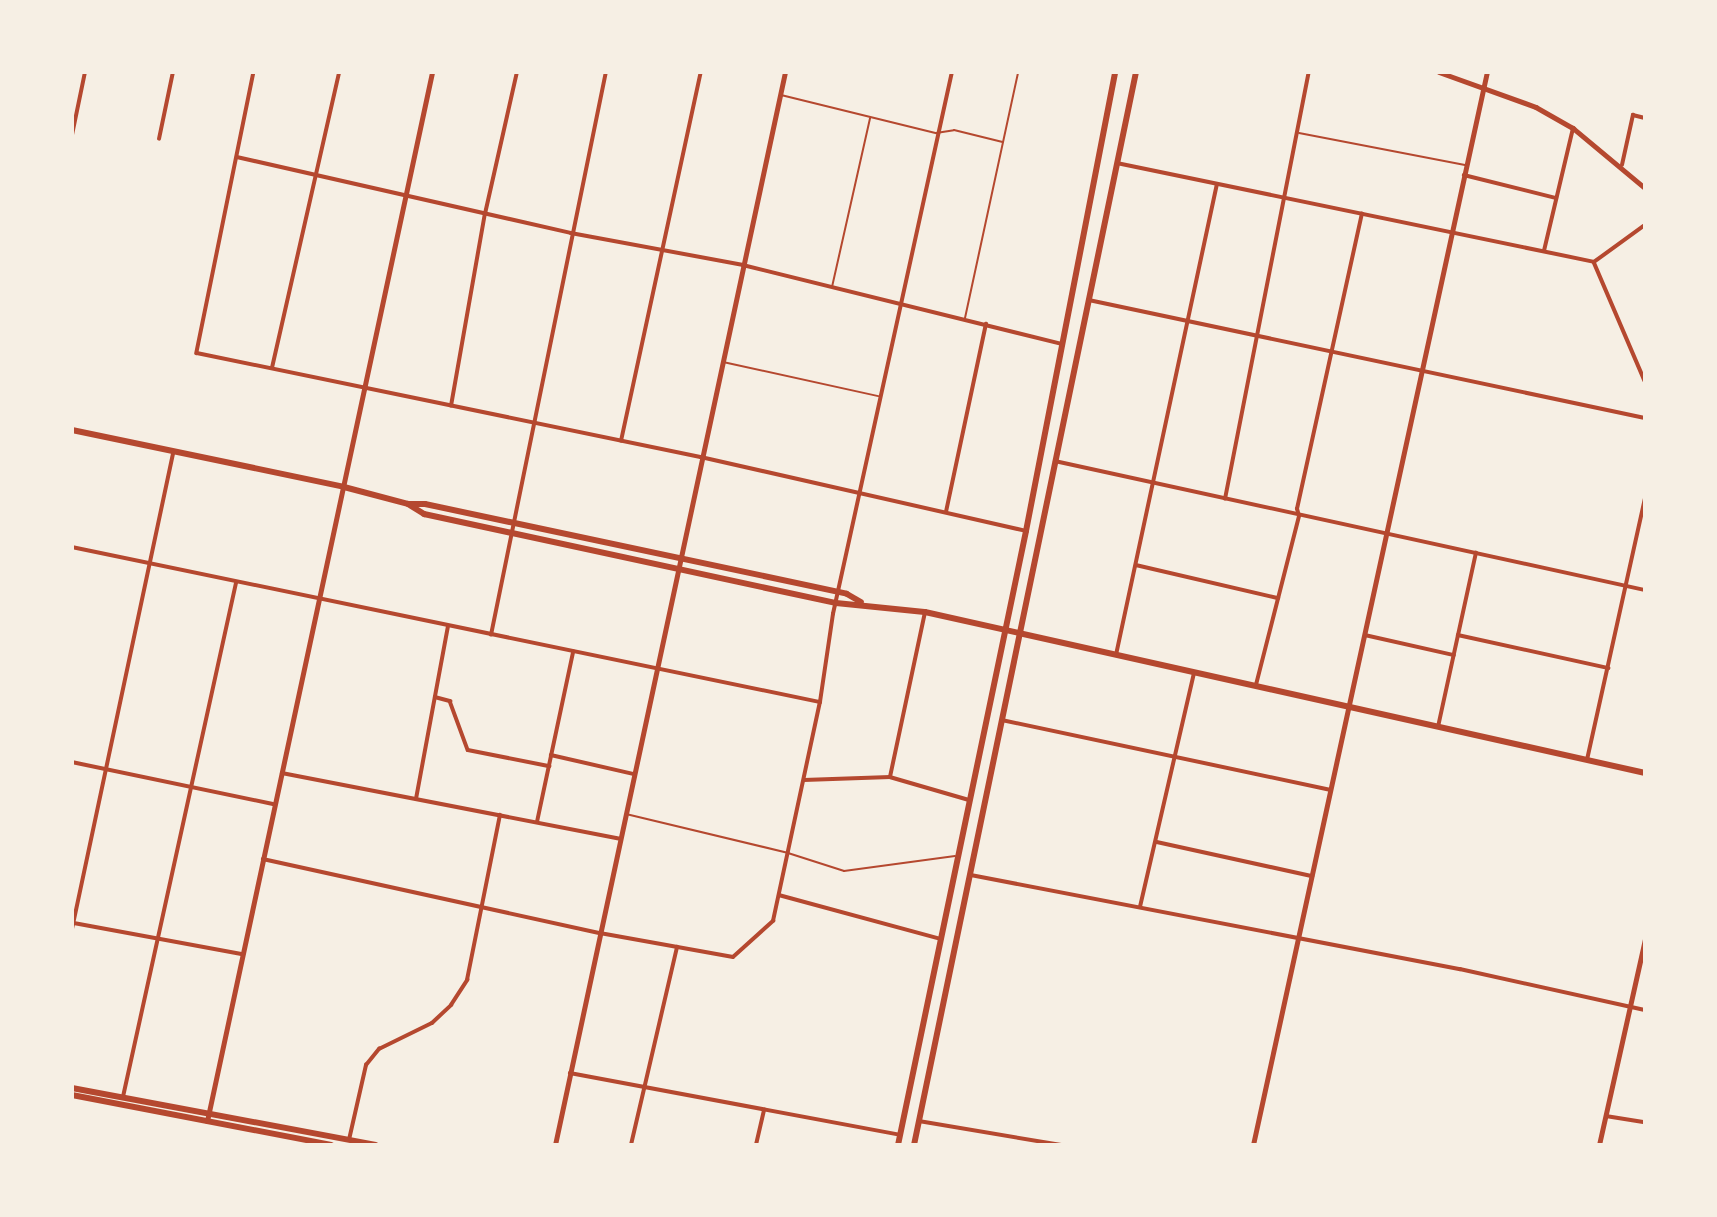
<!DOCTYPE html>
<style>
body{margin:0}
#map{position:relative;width:1717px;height:1217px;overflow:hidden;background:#f6efe4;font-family:"Fira Sans",sans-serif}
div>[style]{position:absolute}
.service>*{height:2px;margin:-1px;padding:0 1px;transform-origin:1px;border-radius:1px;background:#b5482f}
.minor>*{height:3.5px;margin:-1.75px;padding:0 1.75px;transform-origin:1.75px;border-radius:1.75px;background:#b5482f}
.tertiary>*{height:4.5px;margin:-2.25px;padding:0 2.25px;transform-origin:2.25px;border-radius:2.25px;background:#b5482f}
.secondary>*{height:5px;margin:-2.5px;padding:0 2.5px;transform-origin:2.5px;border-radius:2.5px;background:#b5482f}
.primary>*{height:6px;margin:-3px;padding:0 3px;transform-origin:3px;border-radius:3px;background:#b5482f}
span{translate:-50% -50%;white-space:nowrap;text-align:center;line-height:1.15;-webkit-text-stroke:7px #f6efe4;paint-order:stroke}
.frame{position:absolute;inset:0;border:74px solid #f6efe4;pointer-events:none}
</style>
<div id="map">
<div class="service">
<i style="left:781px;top:95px;width:160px;rotate:13.8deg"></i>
<i style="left:936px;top:133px;width:18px;rotate:-9deg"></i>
<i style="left:954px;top:130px;width:50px;rotate:13.8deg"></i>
<i style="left:1299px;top:133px;width:169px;rotate:10.9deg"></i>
<i style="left:832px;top:287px;width:173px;rotate:-77.3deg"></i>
<i style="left:965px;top:318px;width:252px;rotate:-77.8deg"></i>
<i style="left:723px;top:362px;width:159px;rotate:12.4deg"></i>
<i style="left:626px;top:814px;width:167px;rotate:13.5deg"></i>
<i style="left:788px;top:853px;width:59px;rotate:17.8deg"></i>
<i style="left:844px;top:871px;width:112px;rotate:-7.7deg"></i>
</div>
<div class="minor">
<i style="left:254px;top:72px;width:287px;rotate:101.5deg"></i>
<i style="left:197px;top:353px;width:515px;rotate:11.66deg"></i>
<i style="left:701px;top:457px;width:333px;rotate:12.8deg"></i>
<i style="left:72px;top:135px;width:64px;rotate:-78.3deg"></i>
<i style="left:159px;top:139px;width:68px;rotate:-78.2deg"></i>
<i style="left:237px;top:157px;width:343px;rotate:12.8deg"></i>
<i style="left:571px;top:233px;width:175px;rotate:10.5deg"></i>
<i style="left:743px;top:265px;width:329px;rotate:13.9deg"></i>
<i style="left:1117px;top:163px;width:487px;rotate:11.7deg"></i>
<i style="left:1594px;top:262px;width:63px;rotate:-36deg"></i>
<i style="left:1622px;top:165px;width:51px;rotate:-77.6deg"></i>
<i style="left:1633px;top:115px;width:12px;rotate:14deg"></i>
<i style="left:1464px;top:175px;width:95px;rotate:14deg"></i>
<i style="left:1544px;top:251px;width:126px;rotate:-76.7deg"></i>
<i style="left:1594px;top:262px;width:129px;rotate:66.8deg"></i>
<i style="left:1089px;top:300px;width:568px;rotate:11.98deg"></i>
<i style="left:272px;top:368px;width:303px;rotate:-77.2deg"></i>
<i style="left:451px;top:406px;width:195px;rotate:-80deg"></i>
<i style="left:485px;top:214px;width:146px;rotate:-77.3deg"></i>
<i style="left:621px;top:441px;width:378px;rotate:-77.8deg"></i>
<i style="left:1055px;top:461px;width:604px;rotate:12.33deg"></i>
<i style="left:1225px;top:499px;width:435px;rotate:-78.9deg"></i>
<i style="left:946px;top:512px;width:192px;rotate:-78deg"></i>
<i style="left:72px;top:547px;width:764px;rotate:11.71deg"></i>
<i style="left:1136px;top:565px;width:146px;rotate:13.1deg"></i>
<i style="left:491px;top:635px;width:575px;rotate:-78.46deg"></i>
<i style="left:1365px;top:635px;width:91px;rotate:12.7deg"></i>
<i style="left:1458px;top:635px;width:154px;rotate:12.4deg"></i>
<i style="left:1116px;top:655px;width:481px;rotate:-77.9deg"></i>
<i style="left:1256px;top:685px;width:174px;rotate:-75.7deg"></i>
<i style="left:1299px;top:516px;width:7px;rotate:-106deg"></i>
<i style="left:1297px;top:509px;width:302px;rotate:-77.6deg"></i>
<i style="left:435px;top:697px;width:16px;rotate:15deg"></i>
<i style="left:450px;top:701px;width:52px;rotate:69.8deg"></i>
<i style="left:468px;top:750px;width:83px;rotate:11.2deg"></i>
<i style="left:1002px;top:720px;width:336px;rotate:12deg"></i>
<i style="left:1438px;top:727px;width:178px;rotate:-77.7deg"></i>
<i style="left:551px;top:755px;width:85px;rotate:12.9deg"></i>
<i style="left:1587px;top:760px;width:267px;rotate:-77.5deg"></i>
<i style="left:72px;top:762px;width:205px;rotate:11.8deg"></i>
<i style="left:282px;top:773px;width:344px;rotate:11deg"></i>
<i style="left:890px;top:777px;width:169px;rotate:-78deg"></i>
<i style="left:804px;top:780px;width:86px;rotate:-2deg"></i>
<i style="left:890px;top:777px;width:82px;rotate:16.2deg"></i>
<i style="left:416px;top:799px;width:175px;rotate:-79.5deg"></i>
<i style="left:537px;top:822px;width:174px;rotate:-78deg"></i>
<i style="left:1157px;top:842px;width:159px;rotate:12.4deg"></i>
<i style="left:263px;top:859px;width:345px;rotate:12.4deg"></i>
<i style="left:600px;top:933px;width:135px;rotate:10.2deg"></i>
<i style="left:733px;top:957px;width:54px;rotate:-42deg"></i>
<i style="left:773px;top:921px;width:224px;rotate:-77.9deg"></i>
<i style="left:820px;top:702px;width:89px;rotate:-81.6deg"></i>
<i style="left:833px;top:614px;width:555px;rotate:-77.62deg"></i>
<i style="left:971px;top:875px;width:498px;rotate:10.9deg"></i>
<i style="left:1460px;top:969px;width:189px;rotate:12.5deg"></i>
<i style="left:779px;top:895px;width:168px;rotate:15.2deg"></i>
<i style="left:1140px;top:907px;width:239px;rotate:-77deg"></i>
<i style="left:74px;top:923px;width:170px;rotate:10.5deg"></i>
<i style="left:72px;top:929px;width:488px;rotate:-78deg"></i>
<i style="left:570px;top:1073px;width:336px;rotate:10.6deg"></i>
<i style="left:123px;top:1097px;width:526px;rotate:-77.6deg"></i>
<i style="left:1606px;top:1116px;width:39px;rotate:9deg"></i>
<i style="left:919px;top:1121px;width:144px;rotate:9.6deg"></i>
<i style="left:349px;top:1140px;width:77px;rotate:-77.2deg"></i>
<i style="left:366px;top:1065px;width:21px;rotate:-51deg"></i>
<i style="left:379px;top:1049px;width:59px;rotate:-26.1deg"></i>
<i style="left:432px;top:1023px;width:26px;rotate:-43deg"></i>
<i style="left:451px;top:1005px;width:30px;rotate:-57deg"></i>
<i style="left:467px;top:980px;width:168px;rotate:-78.7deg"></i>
<i style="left:631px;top:1145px;width:203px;rotate:-76.9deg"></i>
<i style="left:756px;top:1145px;width:36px;rotate:-77deg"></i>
</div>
<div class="tertiary">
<i style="left:1439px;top:72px;width:103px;rotate:19.8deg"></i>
<i style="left:1536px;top:107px;width:43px;rotate:29.6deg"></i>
<i style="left:1573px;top:128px;width:94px;rotate:39.8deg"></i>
<i style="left:555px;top:1145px;width:1097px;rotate:-77.9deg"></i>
<i style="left:1253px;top:1145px;width:1098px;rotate:-77.7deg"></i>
<i style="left:1599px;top:1145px;width:210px;rotate:-77.4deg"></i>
</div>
<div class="secondary">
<i style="left:207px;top:1121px;width:1073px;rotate:-77.89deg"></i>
</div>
<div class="primary">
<i style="left:72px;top:430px;width:278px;rotate:11.8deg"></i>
<i style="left:344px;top:487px;width:66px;rotate:14.9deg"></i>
<i style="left:408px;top:504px;width:19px;rotate:32deg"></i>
<i style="left:424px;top:514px;width:422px;rotate:12.2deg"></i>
<i style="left:836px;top:603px;width:89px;rotate:5.8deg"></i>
<i style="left:925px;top:612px;width:738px;rotate:12.6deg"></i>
<i style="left:409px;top:504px;width:16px"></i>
<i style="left:425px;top:504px;width:431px;rotate:12deg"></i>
<i style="left:847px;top:594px;width:16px;rotate:30deg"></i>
<i style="left:72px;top:1088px;width:309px;rotate:10.6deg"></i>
<i style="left:72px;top:1095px;width:264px;rotate:10.9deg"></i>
<i style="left:898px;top:1145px;width:627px;rotate:-78.22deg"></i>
<i style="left:1026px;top:531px;width:468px;rotate:-79deg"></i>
<i style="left:914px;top:1145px;width:1096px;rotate:-78.31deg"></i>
</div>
<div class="frame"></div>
</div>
